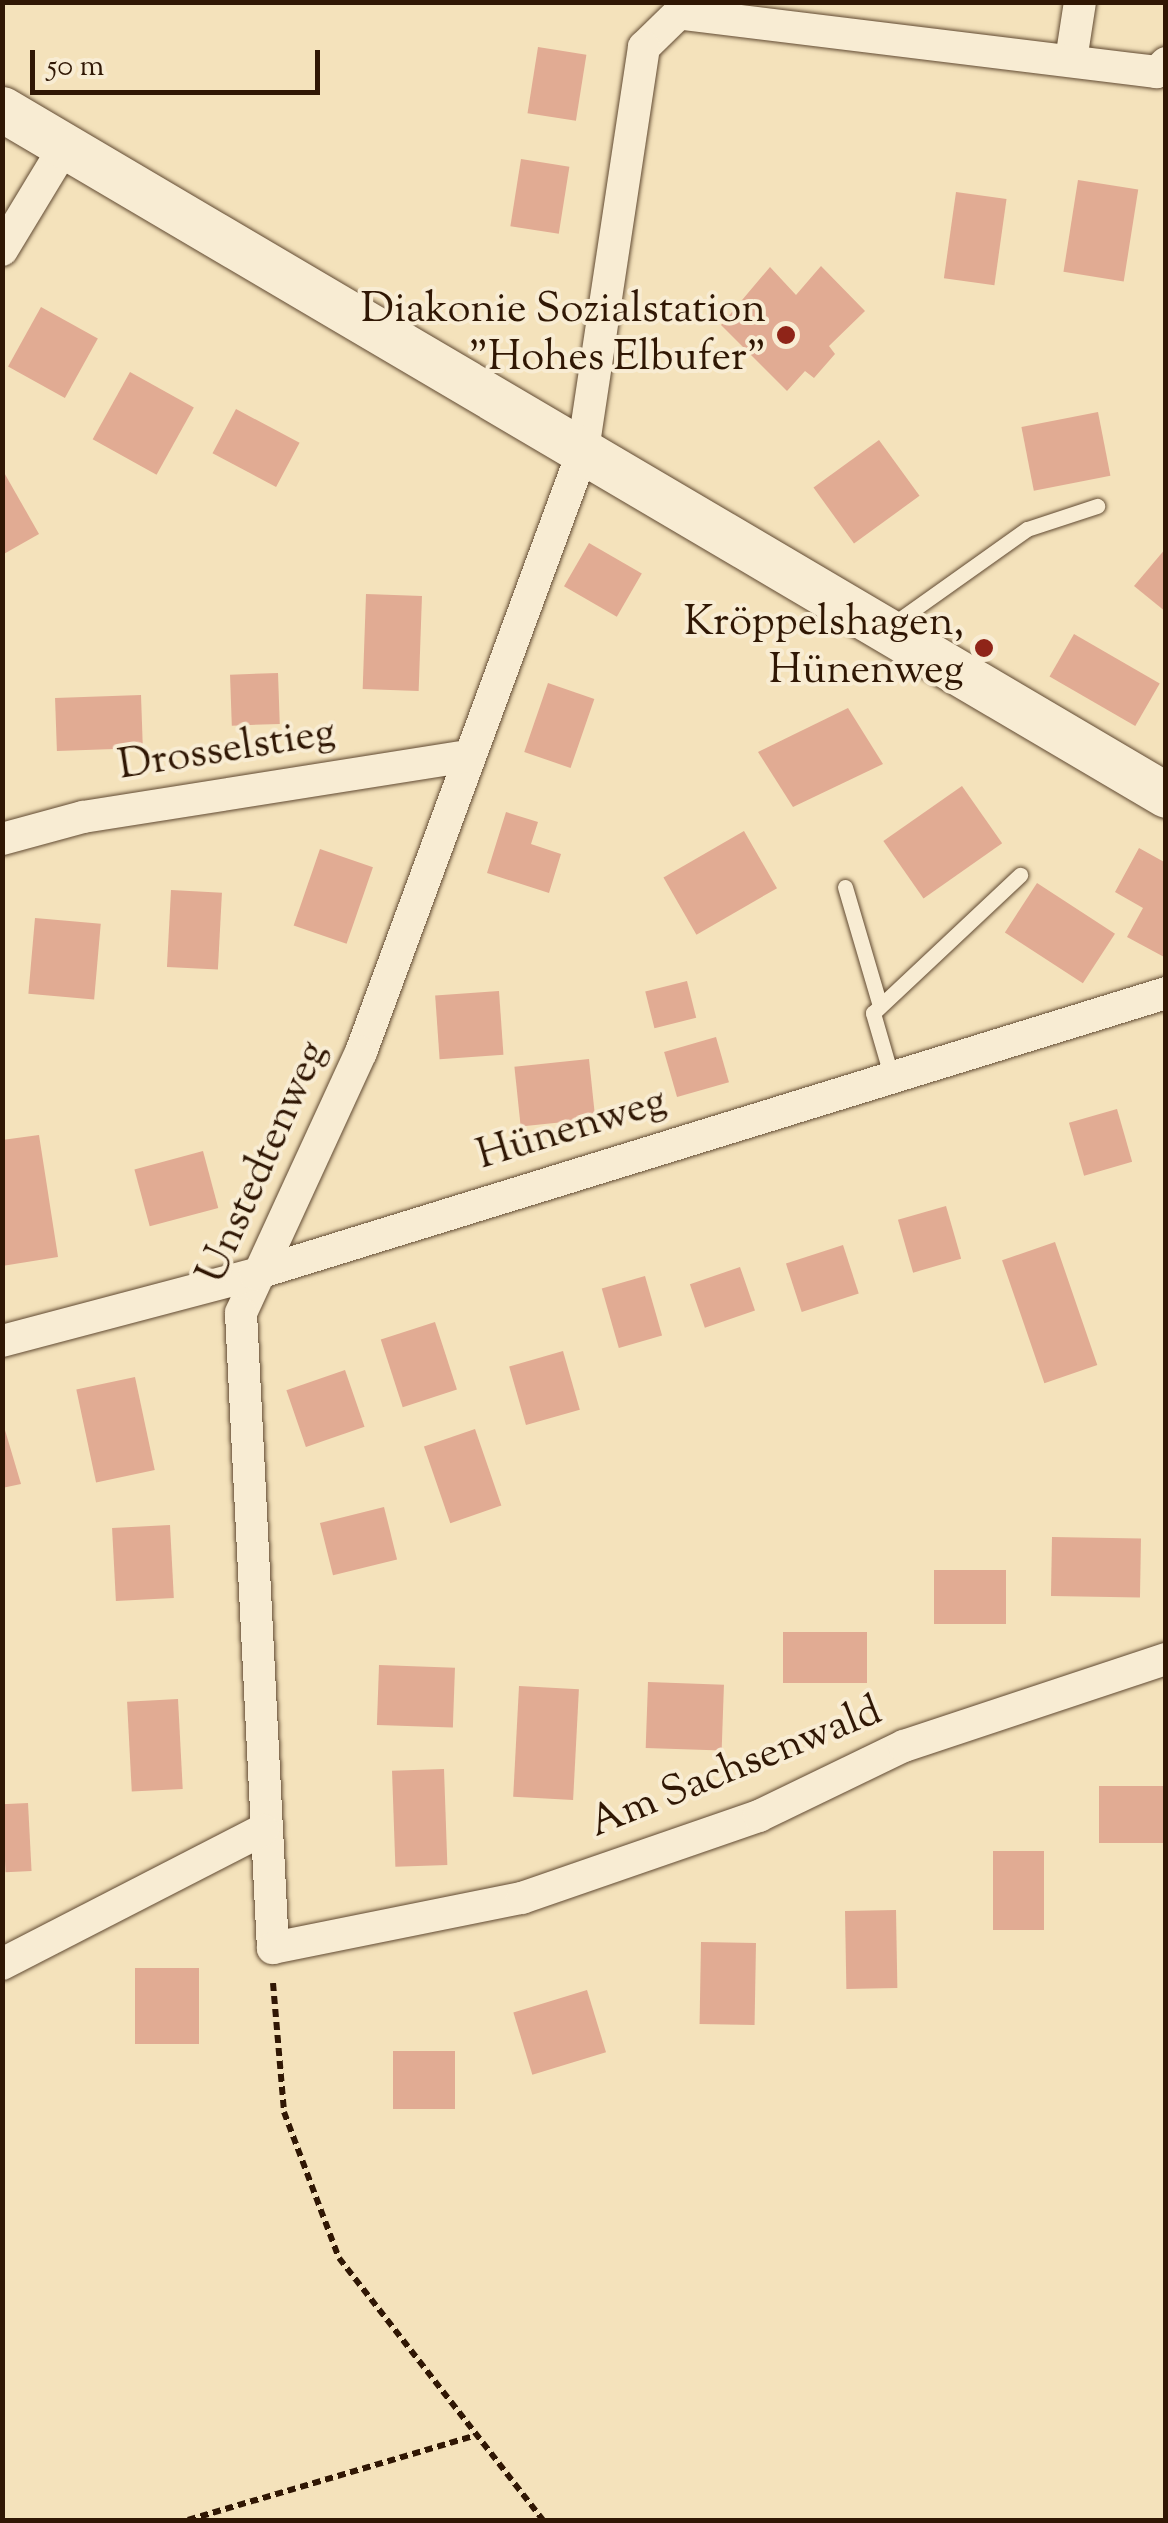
<!DOCTYPE html>
<meta charset="utf-8">
<style>
body{margin:0}
#map{position:relative;width:1168px;height:2523px;overflow:hidden;background:#f4e2bb;font-family:"Sorts Mill Goudy",serif}
div>[style]{position:absolute}
.building>*{inset:0;background:#e1ab93;transform-origin:0 0}
.path>*{height:6px;margin-top:-3px;transform-origin:0;background:repeating-linear-gradient(90deg,#301704 0 8px,transparent 0 13px)}
.roads{filter:drop-shadow(0 0 2px #614a32) drop-shadow(0 0 2px #614a32)}
.service>*{height:15px;margin:-7.5px;padding:0 7.5px;transform-origin:7.5px;border-radius:7.5px;background:#f8ecd3}
.minor>*{height:32px;margin:-16px;padding:0 16px;transform-origin:16px;border-radius:16px;background:#f8ecd3}
.secondary>*{height:45px;margin:-22.5px;padding:0 22.5px;transform-origin:22.5px;border-radius:22.5px;background:#f8ecd3}
.dots>*{width:28px;height:28px;translate:-50% -50%;box-sizing:border-box;border:5px solid #f8ecd3;border-radius:50%}
span{translate:-50% -50%;white-space:nowrap;text-align:center;line-height:1.15;-webkit-text-stroke:8px #f8ecd3;paint-order:stroke}
.poi-label{font-size:42px;color:#301704}
.right{translate:-100% -50%;text-align:right}
.street-label{font-size:42px;color:#301704}
.frame{position:absolute;inset:0;border:5px solid #301704;pointer-events:none}
.scale{position:absolute;left:30px;top:50px;width:290px;height:45px;box-sizing:border-box;border:5px solid #301704;border-top:0;padding-left:12px;font-size:30px;line-height:35px;white-space:nowrap;color:#301704;-webkit-text-stroke:8px #f8ecd3;paint-order:stroke}
</style>
<div id="map">
<div class="building">
<i style="left:538px;top:47px;width:49px;height:67px;rotate:9deg"></i>
<i style="left:521px;top:159px;width:49px;height:68px;rotate:9deg"></i>
<i style="left:1078px;top:180px;width:61px;height:93px;rotate:9deg"></i>
<i style="left:956px;top:192px;width:51px;height:87px;rotate:8deg"></i>
<i style="clip-path:polygon(821px 266px,865px 311px,829px 346px,835px 354px,814px 378px,805px 371px,787px 391px,721px 325px,770px 267px,796px 295px)"></i>
<i style="left:41px;top:307px;width:65px;height:68px;rotate:29deg"></i>
<i style="left:130px;top:372px;width:73px;height:77px;rotate:29deg"></i>
<i style="left:236px;top:409px;width:72px;height:50px;rotate:28deg"></i>
<i style="left:1098px;top:412px;width:65px;height:78px;rotate:79deg"></i>
<i style="left:879px;top:440px;width:69px;height:81px;rotate:54deg"></i>
<i style="clip-path:polygon(2px 469px,39px 534px,2px 555px)"></i>
<i style="left:589px;top:543px;width:61px;height:50px;rotate:30deg"></i>
<i style="clip-path:polygon(1166px 548px,1166px 612px,1134px 586px)"></i>
<i style="left:366px;top:594px;width:56px;height:95px;rotate:2deg"></i>
<i style="left:1074px;top:634px;width:99px;height:49px;rotate:30deg"></i>
<i style="left:278px;top:673px;width:51px;height:48px;rotate:88deg"></i>
<i style="left:548px;top:683px;width:49px;height:73px;rotate:19deg"></i>
<i style="left:141px;top:695px;width:53px;height:86px;rotate:88deg"></i>
<i style="clip-path:polygon(848px 708px,883px 764px,793px 807px,758px 752px)"></i>
<i style="left:962px;top:786px;width:70px;height:96px;rotate:55deg"></i>
<i style="clip-path:polygon(506px 812px,538px 822px,531px 844px,561px 854px,549px 893px,487px 873px)"></i>
<i style="left:744px;top:831px;width:66px;height:93px;rotate:60deg"></i>
<i style="clip-path:polygon(1139px 848px,1166px 863px,1166px 958px,1127px 937px,1143px 908px,1115px 892px)"></i>
<i style="left:320px;top:849px;width:56px;height:81px;rotate:19deg"></i>
<i style="left:1037px;top:883px;width:93px;height:59px;rotate:33deg"></i>
<i style="left:171px;top:890px;width:51px;height:77px;rotate:3deg"></i>
<i style="left:35px;top:918px;width:66px;height:76px;rotate:5deg"></i>
<i style="left:687px;top:981px;width:38px;height:43px;rotate:76deg"></i>
<i style="left:499px;top:991px;width:64px;height:64px;rotate:86deg"></i>
<i style="left:716px;top:1037px;width:47px;height:54px;rotate:74deg"></i>
<i style="left:589px;top:1059px;width:60px;height:75px;rotate:84deg"></i>
<i style="left:1117px;top:1109px;width:55px;height:50px;rotate:74deg"></i>
<i style="clip-path:polygon(39px 1135px,58px 1257px,2px 1266px,2px 1140px)"></i>
<i style="left:203px;top:1151px;width:59px;height:71px;rotate:75deg"></i>
<i style="left:946px;top:1206px;width:55px;height:50px;rotate:74deg"></i>
<i style="left:1055px;top:1242px;width:130px;height:56px;rotate:71deg"></i>
<i style="left:843px;top:1245px;width:51px;height:60px;rotate:72deg"></i>
<i style="left:740px;top:1267px;width:46px;height:53px;rotate:71deg"></i>
<i style="left:645px;top:1276px;width:62px;height:45px;rotate:74deg"></i>
<i style="left:435px;top:1322px;width:71px;height:57px;rotate:72deg"></i>
<i style="left:563px;top:1351px;width:61px;height:56px;rotate:74deg"></i>
<i style="left:345px;top:1370px;width:60px;height:62px;rotate:71deg"></i>
<i style="left:135px;top:1377px;width:95px;height:60px;rotate:78deg"></i>
<i style="clip-path:polygon(2px 1420px,21px 1484px,2px 1488px)"></i>
<i style="left:475px;top:1429px;width:81px;height:54px;rotate:71deg"></i>
<i style="left:384px;top:1507px;width:54px;height:66px;rotate:76deg"></i>
<i style="left:170px;top:1525px;width:73px;height:58px;rotate:87deg"></i>
<i style="left:1052px;top:1537px;width:89px;height:59px;rotate:1deg"></i>
<i style="left:934px;top:1570px;width:72px;height:54px"></i>
<i style="left:783px;top:1632px;width:84px;height:51px"></i>
<i style="left:379px;top:1665px;width:76px;height:60px;rotate:2deg"></i>
<i style="left:648px;top:1682px;width:76px;height:66px;rotate:2deg"></i>
<i style="left:519px;top:1686px;width:60px;height:111px;rotate:3deg"></i>
<i style="left:178px;top:1699px;width:90px;height:51px;rotate:87deg"></i>
<i style="left:444px;top:1769px;width:96px;height:52px;rotate:88deg"></i>
<i style="left:1166px;top:1786px;width:57px;height:67px;rotate:90deg"></i>
<i style="left:28px;top:1803px;width:68px;height:26px;rotate:87deg"></i>
<i style="left:993px;top:1851px;width:51px;height:79px"></i>
<i style="left:896px;top:1910px;width:78px;height:51px;rotate:89deg"></i>
<i style="left:701px;top:1942px;width:55px;height:82px;rotate:1deg"></i>
<i style="left:135px;top:1968px;width:64px;height:76px"></i>
<i style="left:587px;top:1990px;width:65px;height:77px;rotate:73deg"></i>
<i style="left:393px;top:2051px;width:62px;height:58px"></i>
</div>
<div class="path">
<i style="left:273px;top:1983px;width:129px;rotate:85.1deg"></i>
<i style="left:284px;top:2112px;width:156px;rotate:69.4deg"></i>
<i style="left:339px;top:2258px;width:332px;rotate:52.1deg"></i>
<i style="left:188px;top:2520px;width:298px;rotate:-16.4deg"></i>
</div>
<div class="roads">
<div class="service">
<i style="left:889px;top:627px;width:169px;rotate:-35.4deg"></i>
<i style="left:1027px;top:529px;width:74px;rotate:-18.2deg"></i>
<i style="left:845px;top:887px;width:124px;rotate:73.6deg"></i>
<i style="left:891px;top:1075px;width:65px;rotate:-106.2deg"></i>
<i style="left:873px;top:1013px;width:202px;rotate:-43.2deg"></i>
</div>
<div class="minor">
<i style="left:1071px;top:60px;width:59px;rotate:-81.2deg"></i>
<i style="left:1166px;top:63px;width:13px;rotate:135deg"></i>
<i style="left:1157px;top:72px;width:482px;rotate:-173deg"></i>
<i style="left:679px;top:13px;width:49px;rotate:135.8deg"></i>
<i style="left:644px;top:47px;width:409px;rotate:98.6deg"></i>
<i style="left:583px;top:451px;width:641px;rotate:110.27deg"></i>
<i style="left:361px;top:1052px;width:287px;rotate:114.7deg"></i>
<i style="left:241px;top:1313px;width:636px;rotate:87.12deg"></i>
<i style="left:273px;top:1948px;width:254px;rotate:-11.4deg"></i>
<i style="left:522px;top:1898px;width:251px;rotate:-19.1deg"></i>
<i style="left:759px;top:1816px;width:161px;rotate:-25.8deg"></i>
<i style="left:904px;top:1746px;width:276px;rotate:-18.4deg"></i>
<i style="left:2px;top:250px;width:122px;rotate:-58.8deg"></i>
<i style="left:2px;top:839px;width:84px;rotate:-15.2deg"></i>
<i style="left:83px;top:817px;width:389px;rotate:-9deg"></i>
<i style="left:2px;top:1341px;width:262px;rotate:-14.8deg"></i>
<i style="left:255px;top:1274px;width:953px;rotate:-17.14deg"></i>
<i style="left:2px;top:1964px;width:293px;rotate:-27.2deg"></i>
</div>
<div class="secondary">
<i style="left:2px;top:109px;width:1351px;rotate:30.51deg"></i>
</div>
</div>
<div class="dots">
<i style="left:786px;top:335px;background:#8f2418"></i>
<i style="left:984px;top:648px;background:#8f2418"></i>
</div>
<div class="poi-label">
<span class="right" style="left:766px;top:335px">Diakonie Sozialstation<br>"Hohes Elbufer"</span>
<span class="right" style="left:964px;top:648px">Kröppelshagen,<br>Hünenweg</span>
</div>
<div class="street-label">
<span style="left:227px;top:751px;rotate:-9deg">Drosselstieg</span>
<span style="left:572px;top:1130px;rotate:-17deg">Hünenweg</span>
<span style="left:264px;top:1163px;rotate:-66deg">Unstedtenweg</span>
<span style="left:736px;top:1769px;rotate:-22deg">Am Sachsenwald</span>
</div>
<div class="frame"></div>
<div class="scale">50 m</div>
</div>
